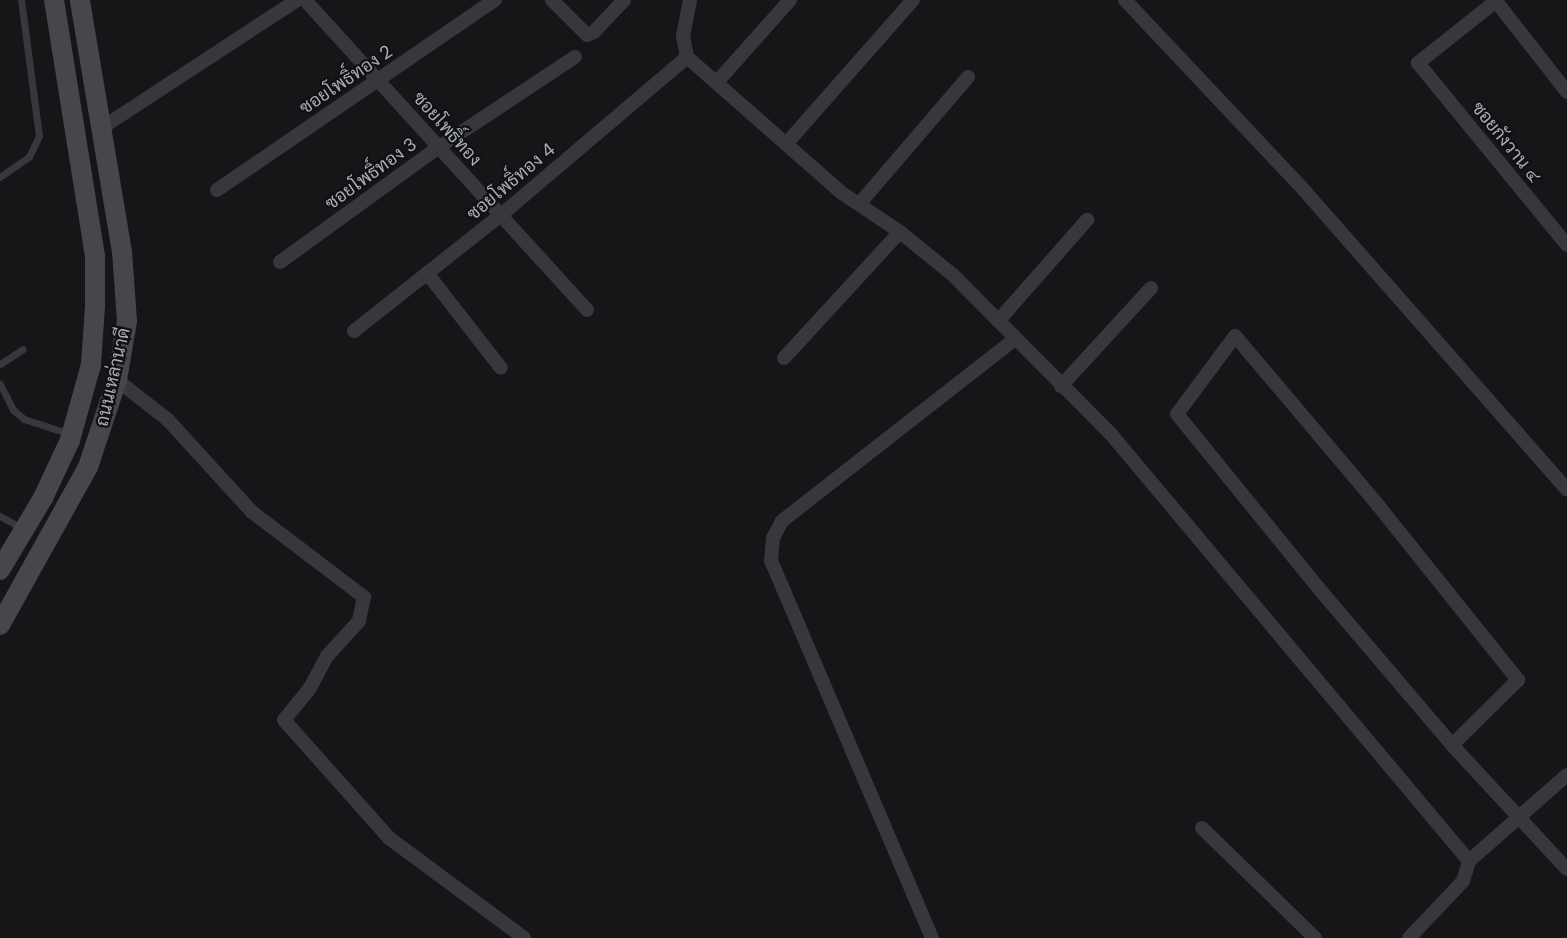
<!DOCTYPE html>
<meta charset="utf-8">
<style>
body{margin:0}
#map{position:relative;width:1567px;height:938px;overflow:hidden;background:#161618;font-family:Poppins,Sarabun,sans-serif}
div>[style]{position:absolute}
.lane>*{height:7px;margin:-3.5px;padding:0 3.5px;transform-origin:3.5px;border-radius:3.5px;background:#37383d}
.street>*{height:14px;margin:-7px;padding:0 7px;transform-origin:7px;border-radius:7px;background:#37383d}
.secondary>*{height:20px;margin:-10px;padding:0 10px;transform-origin:10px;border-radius:10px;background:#45474d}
span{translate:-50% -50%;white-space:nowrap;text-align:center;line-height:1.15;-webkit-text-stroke:4.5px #111113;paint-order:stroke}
.street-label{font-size:18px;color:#a8adb8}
</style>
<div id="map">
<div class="lane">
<i style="left:0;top:177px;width:35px;rotate:-35deg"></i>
<i style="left:29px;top:157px;width:23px;rotate:-65deg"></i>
<i style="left:39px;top:136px;width:137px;rotate:-97.5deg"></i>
<i style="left:0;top:364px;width:27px;rotate:-33deg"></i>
<i style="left:0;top:384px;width:29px;rotate:63deg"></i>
<i style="left:13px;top:410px;width:14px;rotate:39deg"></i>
<i style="left:24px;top:419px;width:48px;rotate:18.1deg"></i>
<i style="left:0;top:516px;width:25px;rotate:29deg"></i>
</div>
<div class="street">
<i style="left:305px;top:0;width:419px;rotate:47.7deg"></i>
<i style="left:552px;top:0;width:49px;rotate:45deg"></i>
<i style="left:587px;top:35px;width:8px;rotate:-23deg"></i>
<i style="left:594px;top:32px;width:44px;rotate:-46.8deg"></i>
<i style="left:690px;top:0;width:37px;rotate:101deg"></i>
<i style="left:683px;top:36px;width:21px;rotate:79deg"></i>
<i style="left:687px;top:57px;width:206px;rotate:41.3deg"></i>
<i style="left:842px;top:193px;width:70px;rotate:33.9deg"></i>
<i style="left:900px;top:232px;width:68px;rotate:39.1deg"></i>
<i style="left:953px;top:275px;width:223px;rotate:45.2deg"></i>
<i style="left:1110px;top:433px;width:559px;rotate:50.01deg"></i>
<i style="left:1125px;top:0;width:260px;rotate:46.7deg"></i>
<i style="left:1303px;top:189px;width:400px;rotate:48.7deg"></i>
<i style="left:717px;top:82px;width:110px;rotate:-48.3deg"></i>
<i style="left:1567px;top:92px;width:115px;rotate:-128deg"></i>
<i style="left:1496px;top:1px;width:100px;rotate:141.5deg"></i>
<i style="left:1418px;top:63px;width:235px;rotate:50.7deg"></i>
<i style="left:100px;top:129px;width:235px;rotate:-33.2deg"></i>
<i style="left:786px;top:144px;width:192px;rotate:-48.6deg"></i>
<i style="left:217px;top:190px;width:337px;rotate:-34.4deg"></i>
<i style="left:860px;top:203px;width:166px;rotate:-49.4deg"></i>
<i style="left:280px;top:262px;width:196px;rotate:-35.9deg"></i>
<i style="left:439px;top:147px;width:163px;rotate:-33.5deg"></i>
<i style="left:427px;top:273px;width:120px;rotate:52.1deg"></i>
<i style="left:998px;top:321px;width:135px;rotate:-48.6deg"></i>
<i style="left:354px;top:331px;width:187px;rotate:-38.3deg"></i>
<i style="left:501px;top:215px;width:244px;rotate:-40.3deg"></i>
<i style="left:784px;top:358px;width:171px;rotate:-47.4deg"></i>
<i style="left:117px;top:380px;width:65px;rotate:38.1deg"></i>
<i style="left:168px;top:420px;width:125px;rotate:47.6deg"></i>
<i style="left:252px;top:512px;width:141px;rotate:37.2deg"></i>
<i style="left:364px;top:597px;width:25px;rotate:102deg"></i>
<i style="left:359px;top:621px;width:47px;rotate:132.4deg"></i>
<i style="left:327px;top:656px;width:36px;rotate:118deg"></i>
<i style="left:310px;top:688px;width:41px;rotate:129.1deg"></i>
<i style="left:284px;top:720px;width:158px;rotate:48.3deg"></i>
<i style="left:389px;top:838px;width:168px;rotate:36.5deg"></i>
<i style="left:1061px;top:386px;width:133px;rotate:-47.4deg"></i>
<i style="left:1452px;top:745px;width:93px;rotate:-44.6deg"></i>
<i style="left:1518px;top:680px;width:224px;rotate:-128.7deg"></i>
<i style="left:1378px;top:505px;width:221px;rotate:-130.2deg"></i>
<i style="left:1235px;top:336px;width:97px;rotate:126.6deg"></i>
<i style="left:1177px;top:414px;width:228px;rotate:50.9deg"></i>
<i style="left:1321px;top:591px;width:202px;rotate:49.6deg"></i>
<i style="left:1452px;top:745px;width:169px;rotate:47.2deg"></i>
<i style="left:1202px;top:828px;width:158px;rotate:44.2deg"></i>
<i style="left:932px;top:938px;width:410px;rotate:-113.1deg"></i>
<i style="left:771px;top:561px;width:23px;rotate:-85deg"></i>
<i style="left:773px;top:538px;width:19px;rotate:-62deg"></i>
<i style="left:782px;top:521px;width:296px;rotate:-38deg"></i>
<i style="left:1409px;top:938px;width:79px;rotate:-46.5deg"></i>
<i style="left:1463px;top:881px;width:21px;rotate:-73deg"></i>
<i style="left:1469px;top:861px;width:130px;rotate:-41.3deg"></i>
</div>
<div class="secondary">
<i style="left:0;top:570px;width:84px;rotate:-59.2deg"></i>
<i style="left:43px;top:498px;width:64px;rotate:-65deg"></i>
<i style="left:70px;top:440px;width:78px;rotate:-74.4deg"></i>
<i style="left:91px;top:365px;width:59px;rotate:-86.1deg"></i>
<i style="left:95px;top:306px;width:50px;rotate:-90deg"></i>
<i style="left:95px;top:256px;width:259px;rotate:-99.1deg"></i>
<i style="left:0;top:625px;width:181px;rotate:-60.9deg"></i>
<i style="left:88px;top:467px;width:92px;rotate:-71.6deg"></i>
<i style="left:117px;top:380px;width:60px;rotate:-80.4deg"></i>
<i style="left:127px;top:321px;width:69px;rotate:-94.1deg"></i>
<i style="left:122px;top:252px;width:255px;rotate:-99.5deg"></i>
</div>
<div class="street-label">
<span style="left:346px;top:80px;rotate:-34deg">ซอยโพธิ์ทอง 2</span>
<span style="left:447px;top:129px;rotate:48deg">ซอยโพธิ์ทอง</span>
<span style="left:1506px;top:142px;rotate:51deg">ซอยกังวาน ๔</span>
<span style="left:371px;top:174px;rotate:-36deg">ซอยโพธิ์ทอง 3</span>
<span style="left:511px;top:182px;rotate:-40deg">ซอยโพธิ์ทอง 4</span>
<span style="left:113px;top:377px;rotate:-77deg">ถนนเหล่านาดี</span>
</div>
</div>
